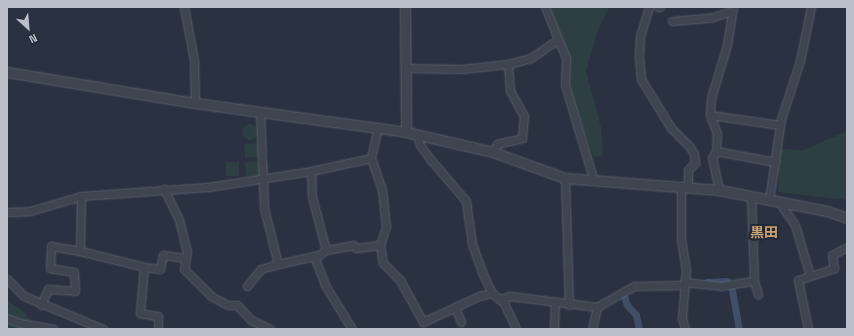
<!DOCTYPE html>
<meta charset="utf-8">
<style>
body{margin:0}
#map{position:relative;width:854px;height:336px;overflow:hidden;background:#2a3140;font-family:"Space Grotesk","Noto Sans JP",sans-serif}
div>[style]{position:absolute}
.green>*{inset:0;background:#2d3f42;transform-origin:0 0}
.round{border-radius:50%}
.canal>*{height:7px;margin:-3.5px;padding:0 3.5px;transform-origin:3.5px;border-radius:3.5px;background:#414e67}
.roads{filter:drop-shadow(0 0 1px #585f6b) drop-shadow(0 0 1px #585f6b)}
.minor>*{height:7px;margin:-3.5px;padding:0 3.5px;transform-origin:3.5px;border-radius:3.5px;background:#3e4450}
.tertiary>*{height:9px;margin:-4.5px;padding:0 4.5px;transform-origin:4.5px;border-radius:4.5px;background:#3e4450}
span{translate:-50% -50%;white-space:nowrap;text-align:center;line-height:1.15;-webkit-text-stroke:4px #222936;paint-order:stroke}
.quarter-label{font-size:14px;color:#cca174;font-weight:700}
.frame{position:absolute;inset:0;border:8px solid #babfca;pointer-events:none}
.north{position:absolute;left:8px;top:8px;width:40px;height:40px;-webkit-text-stroke:3px #222936;paint-order:stroke;rotate:154deg;font-size:11px;font-weight:700;line-height:16px;text-align:center;color:#babfca}
.north::after{content:'';display:block;margin:auto;width:14px;height:18px;background:#babfca;clip-path:polygon(50% 0,100% 100%,50% 72%,0 100%)}
</style>
<div id="map">
<div class="green">
<i style="clip-path:polygon(546px 7px,609px 7px,597px 32px,586px 71px,601px 127px,603px 155px,594px 158px,570px 92px,564px 46px)"></i>
<i class="round" style="left:242px;top:124px;width:16px;height:16px"></i>
<i style="clip-path:polygon(847px 131px,847px 200px,778px 192px,780px 149px,804px 150px)"></i>
<i style="left:258px;top:143px;width:14px;height:14px;rotate:86deg"></i>
<i style="left:258px;top:161px;width:14px;height:13px;rotate:86deg"></i>
<i style="left:226px;top:162px;width:13px;height:14px"></i>
<i style="clip-path:polygon(7px 300px,22px 310px,39px 329px,7px 329px)"></i>
</div>
<div class="canal">
<i style="left:707px;top:282px;width:20px;rotate:-3deg"></i>
<i style="left:732px;top:290px;width:40px;rotate:80deg"></i>
<i style="left:624px;top:296px;width:9px;rotate:72deg"></i>
<i style="left:627px;top:305px;width:13px;rotate:48deg"></i>
<i style="left:636px;top:315px;width:14px;rotate:78deg"></i>
</div>
<div class="roads">
<div class="minor">
<i style="left:184px;top:7px;width:54px;rotate:79.3deg"></i>
<i style="left:194px;top:60px;width:43px;rotate:88.7deg"></i>
<i style="left:649px;top:7px;width:30px;rotate:107deg"></i>
<i style="left:640px;top:36px;width:20px;rotate:93deg"></i>
<i style="left:639px;top:56px;width:23px;rotate:85deg"></i>
<i style="left:641px;top:79px;width:57px;rotate:58.5deg"></i>
<i style="left:671px;top:128px;width:27px;rotate:45deg"></i>
<i style="left:690px;top:147px;width:8px;rotate:60deg"></i>
<i style="left:694px;top:154px;width:9px;rotate:84deg"></i>
<i style="left:695px;top:163px;width:10px;rotate:135deg"></i>
<i style="left:688px;top:170px;width:16px;rotate:90deg"></i>
<i style="left:658px;top:7px;width:2px"></i>
<i style="left:672px;top:21px;width:38px;rotate:-5deg"></i>
<i style="left:710px;top:18px;width:23px;rotate:-18deg"></i>
<i style="left:558px;top:39px;width:21px;rotate:67deg"></i>
<i style="left:566px;top:58px;width:27px;rotate:92deg"></i>
<i style="left:565px;top:85px;width:100px;rotate:73.2deg"></i>
<i style="left:406px;top:68px;width:56px;rotate:1deg"></i>
<i style="left:462px;top:69px;width:46px;rotate:-6.2deg"></i>
<i style="left:508px;top:64px;width:24px;rotate:-15deg"></i>
<i style="left:531px;top:58px;width:33px;rotate:-35deg"></i>
<i style="left:558px;top:39px;width:35px;rotate:-112deg"></i>
<i style="left:260px;top:111px;width:97px;rotate:87.6deg"></i>
<i style="left:264px;top:208px;width:58px;rotate:76deg"></i>
<i style="left:278px;top:264px;width:42px;rotate:-12.4deg"></i>
<i style="left:319px;top:255px;width:9px;rotate:-36deg"></i>
<i style="left:326px;top:250px;width:55px;rotate:-104.8deg"></i>
<i style="left:312px;top:197px;width:26px;rotate:-92deg"></i>
<i style="left:710px;top:115px;width:71px;rotate:8.1deg"></i>
<i style="left:417px;top:134px;width:11px;rotate:75deg"></i>
<i style="left:420px;top:145px;width:19px;rotate:54deg"></i>
<i style="left:431px;top:160px;width:54px;rotate:49.5deg"></i>
<i style="left:466px;top:201px;width:43px;rotate:82.1deg"></i>
<i style="left:472px;top:244px;width:30px;rotate:70deg"></i>
<i style="left:482px;top:272px;width:23px;rotate:65deg"></i>
<i style="left:492px;top:293px;width:16px;rotate:40deg"></i>
<i style="left:504px;top:303px;width:29px;rotate:65deg"></i>
<i style="left:716px;top:151px;width:60px;rotate:10.6deg"></i>
<i style="left:493px;top:152px;width:9px;rotate:-63deg"></i>
<i style="left:497px;top:144px;width:26px;rotate:-13deg"></i>
<i style="left:522px;top:138px;width:22px;rotate:-85deg"></i>
<i style="left:524px;top:116px;width:29px;rotate:-119deg"></i>
<i style="left:510px;top:91px;width:27px;rotate:-94deg"></i>
<i style="left:565px;top:178px;width:127px;rotate:88.2deg"></i>
<i style="left:681px;top:186px;width:53px;rotate:90deg"></i>
<i style="left:681px;top:239px;width:30px;rotate:81deg"></i>
<i style="left:686px;top:269px;width:49px;rotate:94.7deg"></i>
<i style="left:682px;top:318px;width:11px;rotate:75deg"></i>
<i style="left:164px;top:189px;width:34px;rotate:64deg"></i>
<i style="left:179px;top:220px;width:32px;rotate:76deg"></i>
<i style="left:187px;top:251px;width:18px;rotate:99deg"></i>
<i style="left:184px;top:269px;width:38px;rotate:45deg"></i>
<i style="left:211px;top:296px;width:19px;rotate:28deg"></i>
<i style="left:228px;top:305px;width:9px"></i>
<i style="left:237px;top:305px;width:21px;rotate:47deg"></i>
<i style="left:251px;top:320px;width:21px;rotate:25deg"></i>
<i style="left:719px;top:190px;width:33px;rotate:-102deg"></i>
<i style="left:712px;top:158px;width:8px;rotate:-60deg"></i>
<i style="left:716px;top:151px;width:17px;rotate:-87deg"></i>
<i style="left:717px;top:134px;width:20px;rotate:-110deg"></i>
<i style="left:710px;top:115px;width:17px;rotate:-87deg"></i>
<i style="left:711px;top:98px;width:55px;rotate:-73.2deg"></i>
<i style="left:727px;top:45px;width:38px;rotate:-81deg"></i>
<i style="left:81px;top:196px;width:55px;rotate:91deg"></i>
<i style="left:80px;top:251px;width:66px;rotate:14deg"></i>
<i style="left:769px;top:200px;width:82px;rotate:-81.6deg"></i>
<i style="left:781px;top:119px;width:61px;rotate:-71.9deg"></i>
<i style="left:800px;top:61px;width:55px;rotate:-78.5deg"></i>
<i style="left:779px;top:202px;width:28px;rotate:55deg"></i>
<i style="left:795px;top:225px;width:53px;rotate:73.6deg"></i>
<i style="left:7px;top:212px;width:23px;rotate:-2deg"></i>
<i style="left:30px;top:211px;width:53px;rotate:-16.4deg"></i>
<i style="left:81px;top:196px;width:127px;rotate:-4.1deg"></i>
<i style="left:208px;top:187px;width:104px;rotate:-8.8deg"></i>
<i style="left:311px;top:171px;width:61px;rotate:-12.2deg"></i>
<i style="left:380px;top:245px;width:18px;rotate:81deg"></i>
<i style="left:383px;top:263px;width:24px;rotate:45deg"></i>
<i style="left:400px;top:280px;width:48px;rotate:61.3deg"></i>
<i style="left:423px;top:322px;width:62px;rotate:-24.9deg"></i>
<i style="left:479px;top:296px;width:13px;rotate:-13deg"></i>
<i style="left:326px;top:250px;width:27px;rotate:-10deg"></i>
<i style="left:353px;top:245px;width:4px;rotate:45deg"></i>
<i style="left:356px;top:248px;width:24px;rotate:-7deg"></i>
<i style="left:380px;top:245px;width:19px;rotate:-72deg"></i>
<i style="left:386px;top:227px;width:37px;rotate:-96deg"></i>
<i style="left:382px;top:190px;width:34px;rotate:-109deg"></i>
<i style="left:371px;top:158px;width:32px;rotate:-77deg"></i>
<i style="left:314px;top:256px;width:31px;rotate:69deg"></i>
<i style="left:325px;top:285px;width:52px;rotate:58.5deg"></i>
<i style="left:7px;top:279px;width:24px;rotate:45deg"></i>
<i style="left:24px;top:296px;width:86px;rotate:22.7deg"></i>
<i style="left:754px;top:281px;width:14px;rotate:73deg"></i>
<i style="left:684px;top:282px;width:37px;rotate:6deg"></i>
<i style="left:721px;top:286px;width:33px;rotate:-9deg"></i>
<i style="left:754px;top:281px;width:84px;rotate:-92deg"></i>
<i style="left:247px;top:286px;width:22px;rotate:-51deg"></i>
<i style="left:261px;top:269px;width:18px;rotate:-16deg"></i>
<i style="left:500px;top:299px;width:10px;rotate:-17deg"></i>
<i style="left:510px;top:296px;width:88px;rotate:7.2deg"></i>
<i style="left:41px;top:305px;width:17px;rotate:-66deg"></i>
<i style="left:48px;top:289px;width:27px;rotate:4deg"></i>
<i style="left:75px;top:291px;width:19px;rotate:-93deg"></i>
<i style="left:74px;top:272px;width:24px;rotate:-171deg"></i>
<i style="left:50px;top:268px;width:22px;rotate:-87deg"></i>
<i style="left:51px;top:246px;width:29px;rotate:10deg"></i>
<i style="left:455px;top:307px;width:16px;rotate:68deg"></i>
<i style="left:7px;top:318px;width:14px;rotate:21deg"></i>
<i style="left:20px;top:323px;width:34px;rotate:10deg"></i>
<i style="left:158px;top:329px;width:13px;rotate:-90deg"></i>
<i style="left:158px;top:316px;width:18px;rotate:-171deg"></i>
<i style="left:140px;top:313px;width:46px;rotate:-85deg"></i>
<i style="left:144px;top:267px;width:16px;rotate:7deg"></i>
<i style="left:160px;top:269px;width:14px;rotate:-78deg"></i>
<i style="left:163px;top:255px;width:22px;rotate:8deg"></i>
<i style="left:554px;top:329px;width:26px;rotate:-88deg"></i>
<i style="left:592px;top:329px;width:23px;rotate:-77deg"></i>
<i style="left:597px;top:307px;width:43px;rotate:-29.6deg"></i>
<i style="left:634px;top:286px;width:50px;rotate:-1.1deg"></i>
<i style="left:808px;top:329px;width:50px;rotate:-101.5deg"></i>
<i style="left:798px;top:280px;width:38px;rotate:-18deg"></i>
<i style="left:834px;top:268px;width:13px;rotate:-99deg"></i>
<i style="left:832px;top:255px;width:17px;rotate:-28deg"></i>
</div>
<div class="tertiary">
<i style="left:405px;top:7px;width:125px;rotate:89.5deg"></i>
<i style="left:7px;top:72px;width:191px;rotate:9.4deg"></i>
<i style="left:195px;top:103px;width:213px;rotate:7.8deg"></i>
<i style="left:406px;top:132px;width:89px;rotate:12.9deg"></i>
<i style="left:493px;top:152px;width:77px;rotate:19.9deg"></i>
<i style="left:565px;top:178px;width:154px;rotate:4.5deg"></i>
<i style="left:719px;top:190px;width:110px;rotate:11deg"></i>
<i style="left:827px;top:211px;width:21px;rotate:19deg"></i>
</div>
</div>
<div class="quarter-label">
<span style="left:764px;top:232px">黒田</span>
</div>
<div class="frame"></div>
<div class="north">N</div>
</div>
